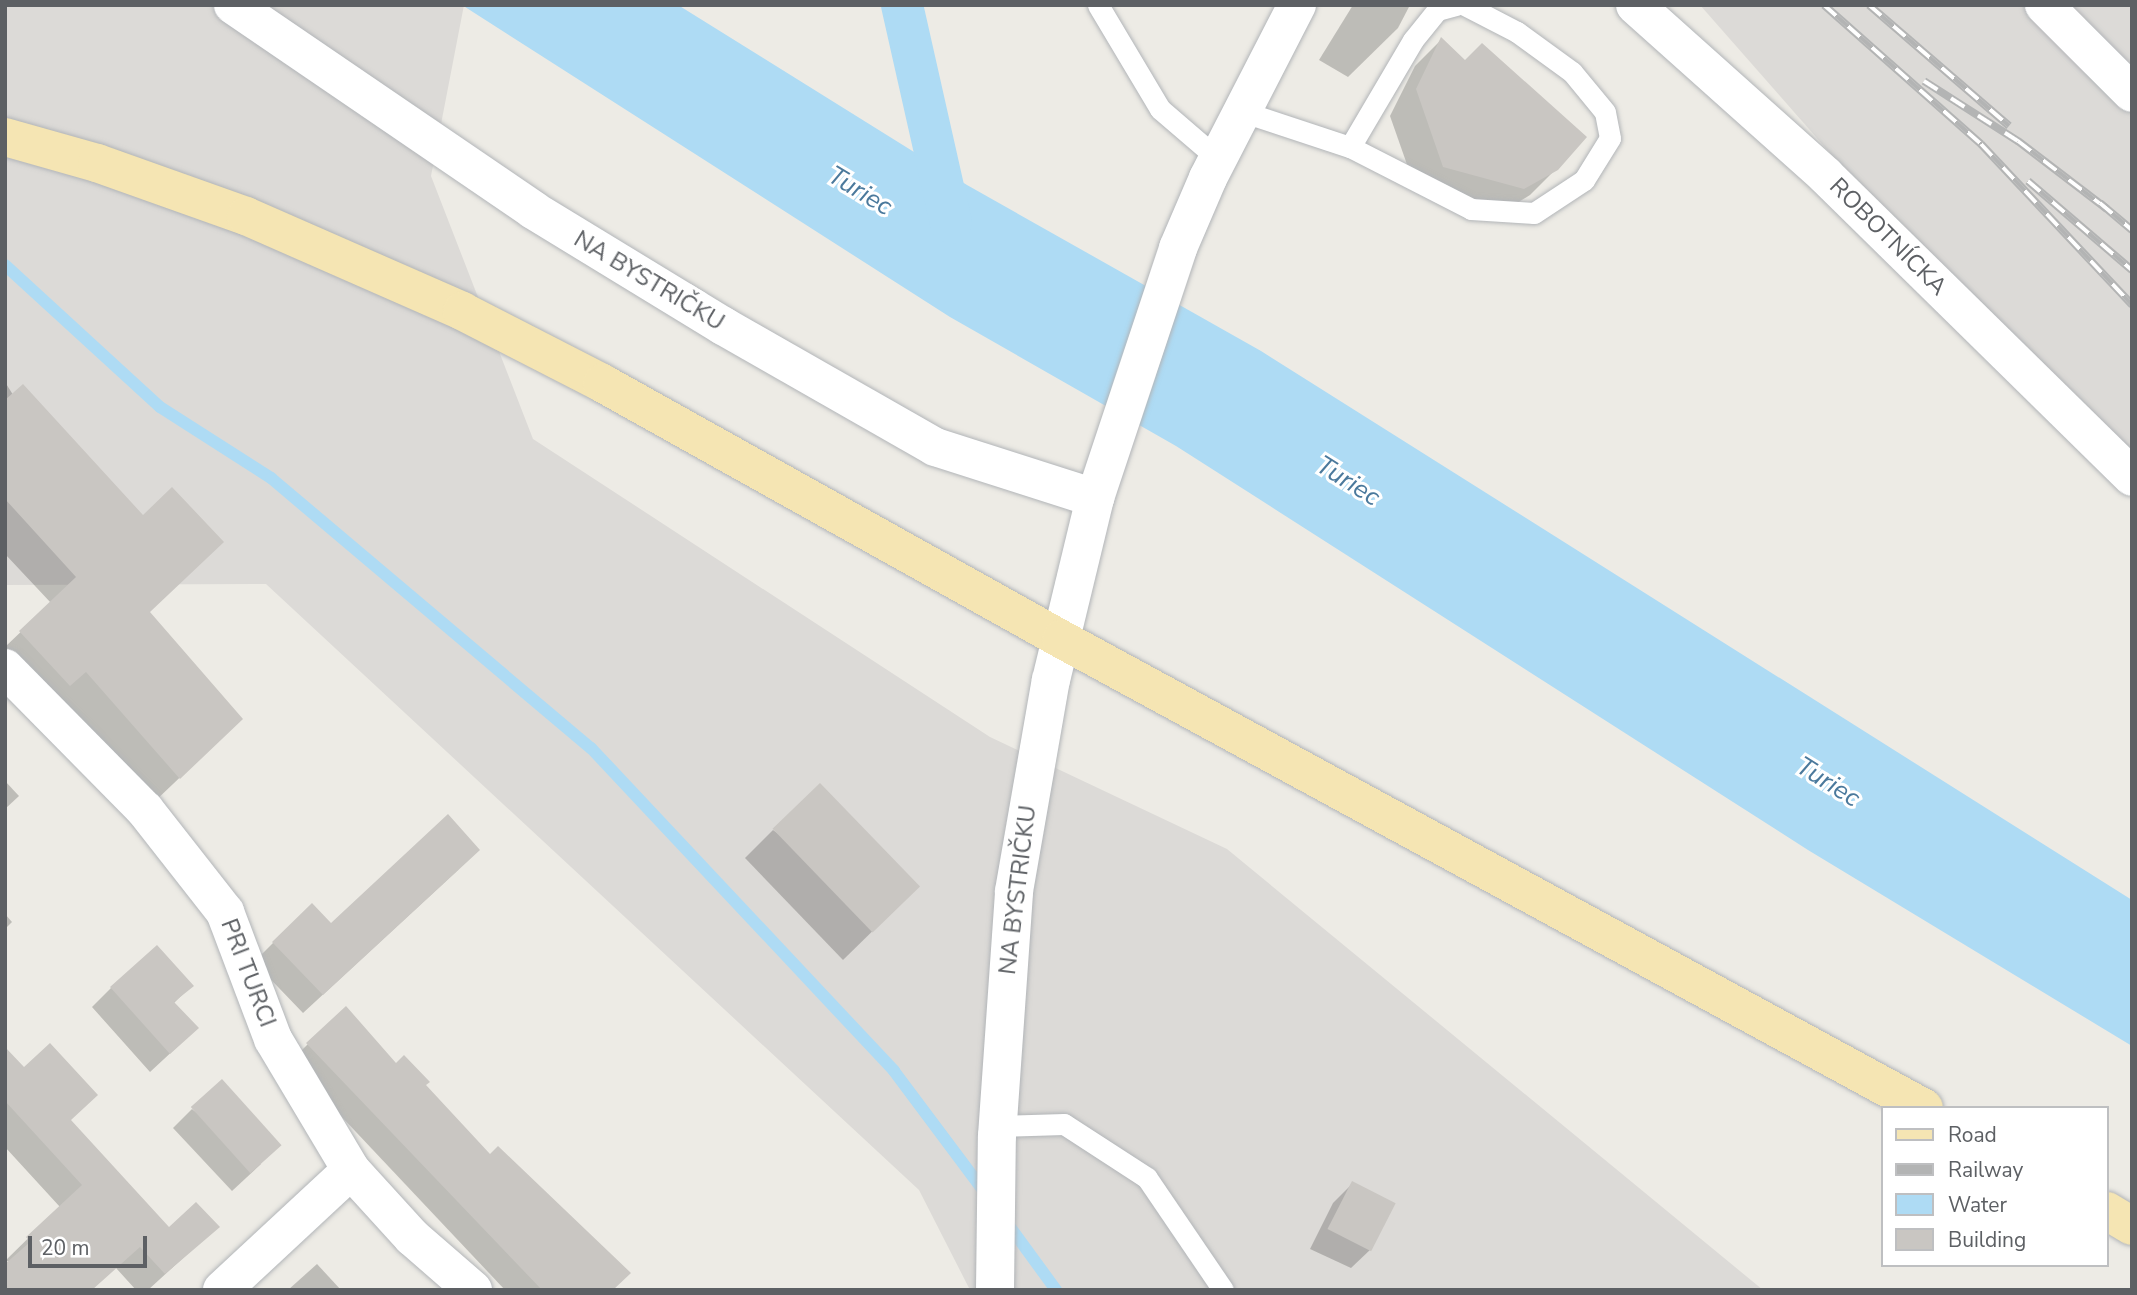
<!DOCTYPE html>
<meta charset="utf-8">
<style>
body{margin:0}
#map{position:relative;width:2137px;height:1295px;overflow:hidden;background:#edebe5;font-family:"Nunito Sans",sans-serif}
div>[style]{position:absolute}
.industrial>*{inset:0;background:#dcdad7}
.water>*{inset:0;background:#aedbf4}
.shadow>*{inset:0;background:#0003}
.stream>*{height:12px;margin:-6px;padding:0 6px;transform-origin:6px;border-radius:6px;background:#aedbf4}
.canal>*{height:42px;margin:-21px;padding:0 21px;transform-origin:21px;border-radius:21px;background:#aedbf4}
.building>*{inset:0;background:#c9c6c2;transform-origin:0 0}
.roads{filter:drop-shadow(0 0 2px #b2b5b8) drop-shadow(0 0 2px #b2b5b8)}
.service>*{height:21px;margin:-10.5px;padding:0 10.5px;transform-origin:10.5px;border-radius:10.5px;background:#fff}
.minor>*{height:38px;margin:-19px;padding:0 19px;transform-origin:19px;border-radius:19px;background:#fff}
.tertiary>*{height:38px;margin:-19px;padding:0 19px;transform-origin:19px;border-radius:19px;background:#fff}
.primary>*{height:38px;margin:-19px;padding:0 19px;transform-origin:19px;border-radius:19px;background:#f5e5b3}
.rail>*{height:8px;margin-top:-4px;transform-origin:0;background:repeating-linear-gradient(90deg,#fff 0 16px,#b3b4b4 0 32px);box-sizing:border-box;border-block:2px solid #b3b4b4}
span{translate:-50% -50%;white-space:nowrap;text-align:center;line-height:1.15;-webkit-text-stroke:6px #fff;paint-order:stroke}
.street-label{font-size:24px;color:#5d6064}
.water-label{font-size:26px;color:#4a799c;font-style:italic}
.frame{position:absolute;inset:0;border:7px solid #5d6064;pointer-events:none}
.legend{position:absolute;left:1881px;top:1106px;width:228px;height:161px;box-sizing:border-box;background:#fff;border:2px solid #bebfc1;margin:0;padding:9px 12px;list-style:none;font-size:21px;color:#5d6064}
.legend li{display:flex;align-items:center;gap:14px;height:35px}
.legend b{width:35px;border:2px solid #bebfc1}
.scale{position:absolute;left:28px;top:1236px;width:119px;height:32px;box-sizing:border-box;border:4px solid #5d6064;border-top:0;padding-left:9px;font-size:21px;line-height:24px;white-space:nowrap;color:#5d6064;-webkit-text-stroke:5px #fff;paint-order:stroke}
</style>
<div id="map">
<div class="industrial">
<i style="clip-path:polygon(5px 5px,464px 5px,431px 176px,533px 439px,990px 737px,1227px 849px,1763px 1290px,970px 1290px,919px 1190px,266px 584px,5px 585px)"></i>
<i style="clip-path:polygon(1700px 5px,2132px 5px,2132px 497px)"></i>
</div>
<div class="water">
<i style="clip-path:polygon(462px 5px,678px 5px,967px 185px,1261px 351px,2132px 900px,2132px 1046px,1808px 850px,1176px 446px,950px 317px)"></i>
</div>
<div class="shadow">
<i style="clip-path:polygon(1353px 5px,1410px 5px,1398px 28px,1348px 77px,1319px 60px)"></i>
<i style="clip-path:polygon(1441px 40px,1557px 168px,1530px 195px,1497px 215px,1417px 193px,1390px 116px,1415px 66px)"></i>
<i style="clip-path:polygon(5px 382px,149px 612px,214px 745px,152px 804px,5px 671px,5px 647px,51px 603px,5px 554px)"></i>
<i style="clip-path:polygon(5px 781px,19px 796px,5px 809px)"></i>
<i style="clip-path:polygon(773px 830px,889px 915px,843px 960px,745px 858px)"></i>
<i style="clip-path:polygon(459px 869px,303px 1013px,254px 962px,273px 943px,331px 926px)"></i>
<i style="clip-path:polygon(5px 914px,12px 922px,5px 929px)"></i>
<i style="clip-path:polygon(191px 986px,173px 1004px,177px 1047px,150px 1072px,92px 1007px,111px 988px)"></i>
<i style="clip-path:polygon(308px 1044px,396px 1066px,612px 1290px,505px 1290px,290px 1062px)"></i>
<i style="clip-path:polygon(5px 1050px,168px 1229px,217px 1227px,148px 1290px,136px 1290px,116px 1268px,5px 1261px,60px 1207px,5px 1147px)"></i>
<i style="clip-path:polygon(192px 1109px,261px 1164px,232px 1191px,173px 1128px)"></i>
<i style="clip-path:polygon(1353px 1183px,1371px 1249px,1351px 1268px,1310px 1249px,1333px 1203px)"></i>
<i style="clip-path:polygon(317px 1264px,341px 1290px,288px 1290px)"></i>
</div>
<div class="stream">
<i style="left:5px;top:265px;width:210px;rotate:42.5deg"></i>
<i style="left:160px;top:407px;width:132px;rotate:32.6deg"></i>
<i style="left:271px;top:478px;width:419px;rotate:40.2deg"></i>
<i style="left:591px;top:748px;width:443px;rotate:46.8deg"></i>
<i style="left:894px;top:1071px;width:154px;rotate:53.2deg"></i>
<i style="left:1005px;top:1220px;width:87px;rotate:53.9deg"></i>
</div>
<div class="canal">
<i style="left:902px;top:5px;width:223px;rotate:77.3deg"></i>
</div>
<div class="building">
<i style="clip-path:polygon(1441px 37px,1465px 60px,1482px 43px,1587px 137px,1558px 170px,1524px 189px,1443px 167px,1416px 89px)"></i>
<i style="clip-path:polygon(23px 384px,143px 515px,172px 487px,224px 542px,150px 612px,243px 719px,180px 779px,86px 672px,70px 686px,19px 631px,76px 577px,5px 499px,5px 400px)"></i>
<i style="left:820px;top:783px;width:144px;height:66px;rotate:46deg"></i>
<i style="clip-path:polygon(448px 814px,480px 850px,323px 995px,272px 942px,312px 903px,331px 923px)"></i>
<i style="clip-path:polygon(157px 945px,194px 986px,174px 1002px,199px 1028px,170px 1054px,110px 987px)"></i>
<i style="clip-path:polygon(346px 1006px,396px 1063px,404px 1055px,430px 1082px,426px 1085px,490px 1154px,498px 1146px,631px 1273px,613px 1290px,542px 1290px,306px 1043px)"></i>
<i style="clip-path:polygon(50px 1043px,98px 1095px,71px 1120px,169px 1227px,196px 1202px,220px 1227px,165px 1274px,140px 1247px,92px 1290px,5px 1290px,5px 1264px,30px 1242px,26px 1237px,82px 1185px,5px 1101px,5px 1047px,24px 1067px)"></i>
<i style="left:222px;top:1079px;width:89px;height:42px;rotate:48deg"></i>
<i style="left:1352px;top:1181px;width:49px;height:54px;rotate:27deg"></i>
</div>
<div class="roads">
<div class="service">
<i style="left:1098px;top:5px;width:121px;rotate:59.2deg"></i>
<i style="left:1160px;top:109px;width:75px;rotate:40.7deg"></i>
<i style="left:1241px;top:111px;width:115px;rotate:18.3deg"></i>
<i style="left:1350px;top:147px;width:136px;rotate:27.1deg"></i>
<i style="left:1471px;top:209px;width:63px;rotate:3.6deg"></i>
<i style="left:1534px;top:213px;width:60px;rotate:-33.4deg"></i>
<i style="left:1584px;top:180px;width:49px;rotate:-58.2deg"></i>
<i style="left:1610px;top:138px;width:26px;rotate:-101deg"></i>
<i style="left:1605px;top:112px;width:52px;rotate:-129.5deg"></i>
<i style="left:1572px;top:72px;width:68px;rotate:-144deg"></i>
<i style="left:1517px;top:32px;width:59px;rotate:-152.6deg"></i>
<i style="left:1350px;top:147px;width:124px;rotate:-59.5deg"></i>
<i style="left:1413px;top:40px;width:38px;rotate:-51deg"></i>
<i style="left:1437px;top:10px;width:20px;rotate:-15deg"></i>
<i style="left:998px;top:1126px;width:66px;rotate:-1.7deg"></i>
<i style="left:1064px;top:1124px;width:99px;rotate:33deg"></i>
<i style="left:1147px;top:1178px;width:135px;rotate:55.8deg"></i>
</div>
<div class="minor">
<i style="left:233px;top:5px;width:363px;rotate:34.3deg"></i>
<i style="left:533px;top:210px;width:223px;rotate:31.4deg"></i>
<i style="left:723px;top:326px;width:244px;rotate:29.7deg"></i>
<i style="left:935px;top:447px;width:168px;rotate:17.7deg"></i>
<i style="left:1635px;top:5px;width:256px;rotate:41.8deg"></i>
<i style="left:1826px;top:176px;width:429px;rotate:44.5deg"></i>
<i style="left:2044px;top:5px;width:124px;rotate:45deg"></i>
<i style="left:5px;top:668px;width:199px;rotate:45.4deg"></i>
<i style="left:145px;top:810px;width:130px;rotate:51.9deg"></i>
<i style="left:225px;top:912px;width:136px;rotate:69.3deg"></i>
<i style="left:273px;top:1039px;width:152px;rotate:59.2deg"></i>
<i style="left:351px;top:1170px;width:91px;rotate:47.7deg"></i>
<i style="left:412px;top:1237px;width:81px;rotate:41deg"></i>
<i style="left:222px;top:1290px;width:176px;rotate:-42.9deg"></i>
</div>
<div class="tertiary">
<i style="left:995px;top:1290px;width:154px;rotate:-89.3deg"></i>
<i style="left:997px;top:1136px;width:246px;rotate:-86deg"></i>
<i style="left:1014px;top:891px;width:214px;rotate:-80.1deg"></i>
<i style="left:1051px;top:680px;width:187px;rotate:-76.4deg"></i>
<i style="left:1095px;top:498px;width:263px;rotate:-71.6deg"></i>
<i style="left:1178px;top:248px;width:76px;rotate:-66.8deg"></i>
<i style="left:1208px;top:178px;width:195px;rotate:-62.8deg"></i>
</div>
<div class="primary">
<i style="left:5px;top:137px;width:96px;rotate:15.8deg"></i>
<i style="left:97px;top:163px;width:158px;rotate:19.6deg"></i>
<i style="left:246px;top:216px;width:236px;rotate:23.7deg"></i>
<i style="left:462px;top:311px;width:157px;rotate:27.2deg"></i>
<i style="left:602px;top:383px;width:526px;rotate:29.15deg"></i>
<i style="left:1061px;top:639px;width:982px;rotate:28.52deg"></i>
<i style="left:2107px;top:1211px;width:29px;rotate:31deg"></i>
</div>
</div>
<div class="rail">
<i style="left:1824px;top:5px;width:210px;rotate:41.5deg"></i>
<i style="left:1981px;top:144px;width:221px;rotate:46.8deg"></i>
<i style="left:1869px;top:5px;width:185px;rotate:40.8deg"></i>
<i style="left:1924px;top:81px;width:112px;rotate:32.6deg"></i>
<i style="left:2018px;top:141px;width:112px;rotate:37.4deg"></i>
<i style="left:2028px;top:181px;width:137px;rotate:40.6deg"></i>
<i style="left:2100px;top:203px;width:42px;rotate:40.2deg"></i>
</div>
<div class="street-label">
<span style="left:1888px;top:237px;rotate:45deg">ROBOTNÍCKA</span>
<span style="left:649px;top:281px;rotate:31deg">NA BYSTRIČKU</span>
<span style="left:1018px;top:890px;rotate:-83deg">NA BYSTRIČKU</span>
<span style="left:248px;top:973px;rotate:69deg">PRI TURCI</span>
</div>
<div class="water-label">
<span style="left:860px;top:191px;rotate:31deg">Turiec</span>
<span style="left:1348px;top:481px;rotate:32deg">Turiec</span>
<span style="left:1828px;top:782px;rotate:32deg">Turiec</span>
</div>
<div class="frame"></div>
<ul class="legend">
<li><b style="height:9px;background:#f5e5b3"></b>Road</li>
<li><b style="height:9px;background:#b3b4b4"></b>Railway</li>
<li><b style="height:19px;background:#aedbf4"></b>Water</li>
<li><b style="height:19px;background:#c9c6c2"></b>Building</li>
</ul>
<div class="scale">20 m</div>
</div>
